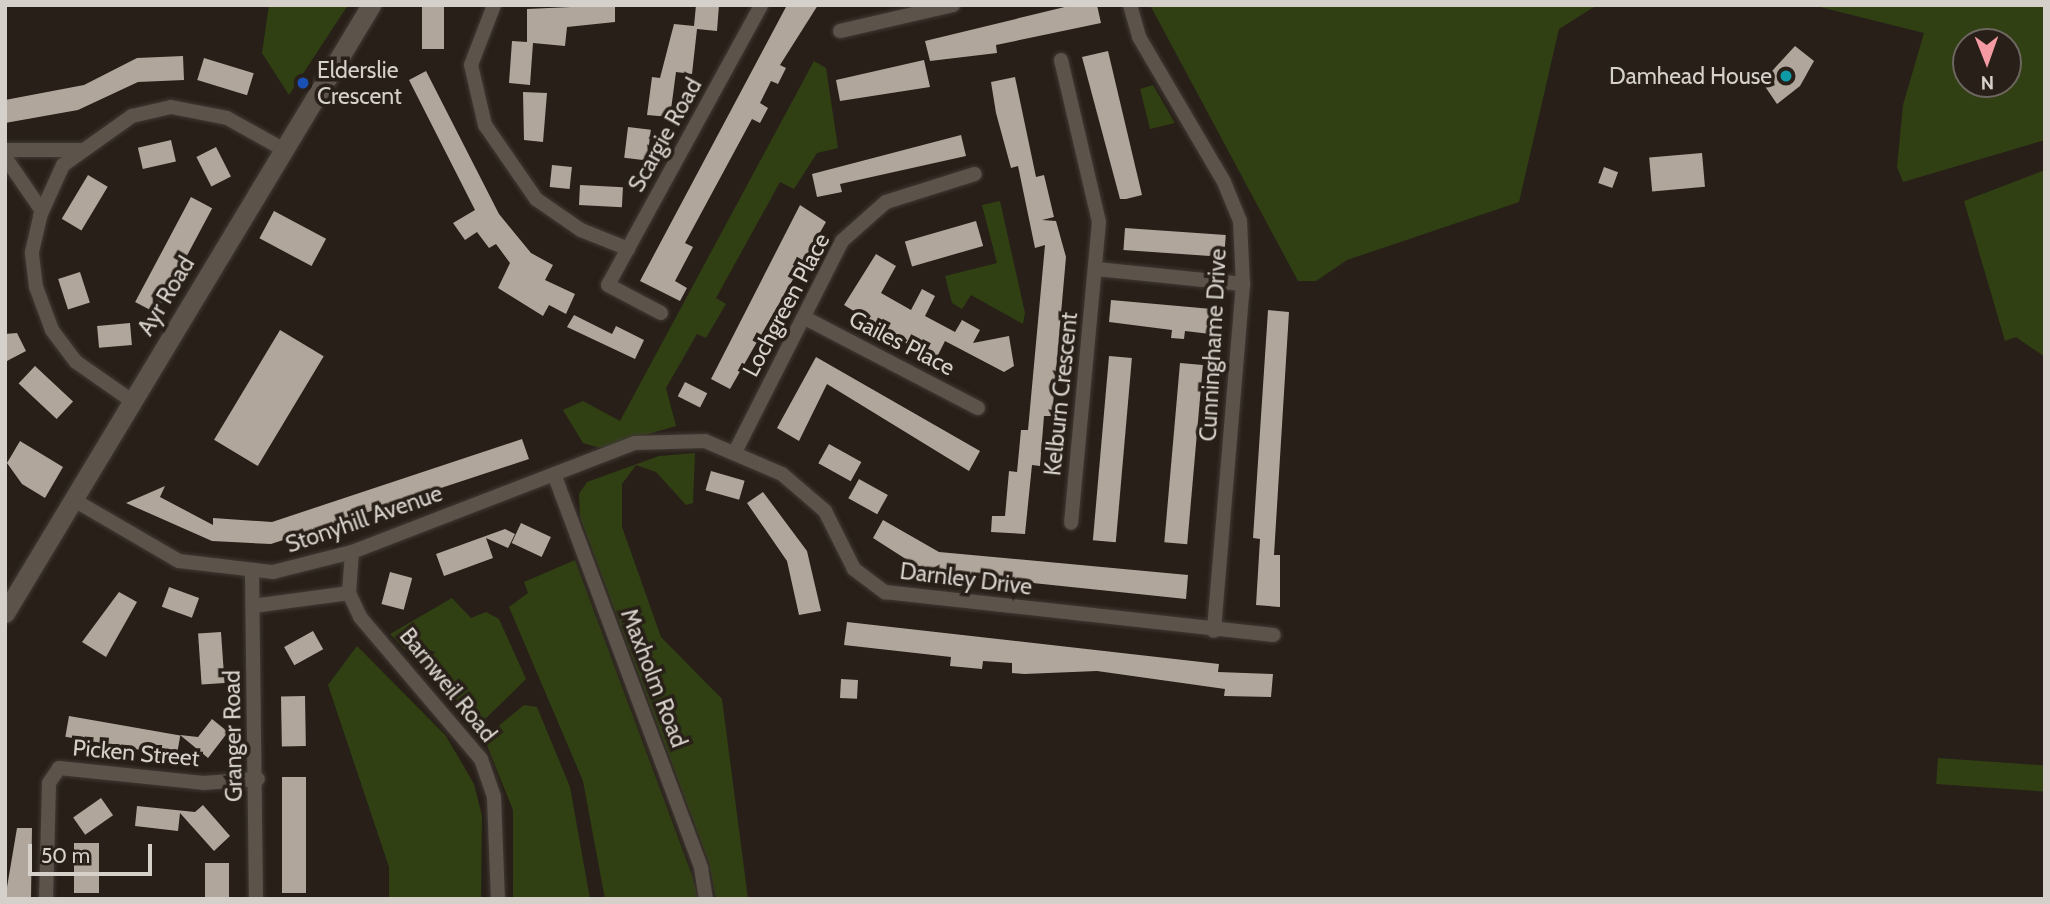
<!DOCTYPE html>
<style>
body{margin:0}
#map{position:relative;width:2050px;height:904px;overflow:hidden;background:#271f18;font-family:Cabin,sans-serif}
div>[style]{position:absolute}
.green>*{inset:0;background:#314013;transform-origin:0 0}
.building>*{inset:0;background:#b0a69c;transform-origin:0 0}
.roads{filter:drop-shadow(0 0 2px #403934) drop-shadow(0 0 2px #403934)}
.street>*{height:14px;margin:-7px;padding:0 7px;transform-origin:7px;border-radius:7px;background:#5c534b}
.secondary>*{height:19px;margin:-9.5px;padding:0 9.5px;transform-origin:9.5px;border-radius:9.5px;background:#5c534b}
.dots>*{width:19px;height:19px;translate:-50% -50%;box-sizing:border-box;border:4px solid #271f18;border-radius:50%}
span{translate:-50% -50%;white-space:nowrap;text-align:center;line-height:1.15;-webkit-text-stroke:7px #271f18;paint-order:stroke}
.poi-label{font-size:23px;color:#d6d0cb}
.left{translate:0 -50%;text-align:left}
.right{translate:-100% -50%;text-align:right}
.street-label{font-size:23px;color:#d6d0cb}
.frame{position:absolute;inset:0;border:7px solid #d6d0cb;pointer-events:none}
.north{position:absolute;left:1952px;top:28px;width:70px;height:70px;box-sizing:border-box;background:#271f18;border:2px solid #6d6660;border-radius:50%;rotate:179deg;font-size:19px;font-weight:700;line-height:28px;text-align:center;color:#d6d0cb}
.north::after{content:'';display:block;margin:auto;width:24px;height:32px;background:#f49aa2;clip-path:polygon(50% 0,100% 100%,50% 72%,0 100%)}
.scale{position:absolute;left:28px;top:844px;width:124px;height:32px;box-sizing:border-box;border:4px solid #d6d0cb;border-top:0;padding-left:9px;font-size:21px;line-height:24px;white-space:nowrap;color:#d6d0cb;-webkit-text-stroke:5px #271f18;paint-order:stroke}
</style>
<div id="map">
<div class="green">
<i style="clip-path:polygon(269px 5px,348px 5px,289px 95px,262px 53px)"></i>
<i style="clip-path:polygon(1150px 5px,1597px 5px,1559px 29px,1519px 202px,1347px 260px,1316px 281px,1298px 281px)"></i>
<i style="clip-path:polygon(evenodd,1812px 5px,2045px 5px,2045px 140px,1903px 182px,1897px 167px,1903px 105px,1924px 33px,1812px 5px,1966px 42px,2008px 42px,2008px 84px,1966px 84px,1966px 42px)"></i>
<i style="clip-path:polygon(814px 61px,826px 68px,838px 148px,817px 153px,794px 189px,780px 182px,716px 298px,726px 304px,706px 338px,697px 334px,666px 388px,676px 426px,600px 448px,583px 443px,563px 410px,583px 401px,620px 421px)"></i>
<i style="clip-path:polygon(1153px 85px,1175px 123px,1150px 129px,1140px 89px)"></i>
<i style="clip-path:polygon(2045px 170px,2045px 357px,2016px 337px,2005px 341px,1964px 201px)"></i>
<i style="clip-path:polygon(1000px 201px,1025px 313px,1023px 324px,971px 295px,962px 309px,952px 303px,945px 276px,997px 263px,982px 205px)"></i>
<i style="clip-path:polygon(695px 453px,693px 503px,686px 505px,656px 472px,636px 465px,622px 484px,622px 527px,661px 637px,722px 699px,748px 899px,716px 899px,709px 863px,580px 517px,579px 494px,587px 482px,659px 456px)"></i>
<i style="clip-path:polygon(575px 560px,692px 875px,698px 899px,605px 899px,583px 781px,509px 607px,528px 593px,524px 582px)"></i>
<i style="clip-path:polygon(452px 598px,471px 618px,486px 612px,499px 619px,526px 679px,478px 726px,390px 634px)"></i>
<i style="clip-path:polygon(357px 646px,446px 736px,474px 784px,482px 816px,481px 899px,389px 899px,389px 867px,328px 685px)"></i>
<i style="clip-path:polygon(524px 705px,537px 707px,570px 787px,590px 899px,513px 899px,513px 810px,484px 738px)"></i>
<i style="left:1938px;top:758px;width:107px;height:26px;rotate:4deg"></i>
</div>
<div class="building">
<i style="left:422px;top:5px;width:22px;height:44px"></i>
<i style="clip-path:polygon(615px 5px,615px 22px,567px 27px,565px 46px,533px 43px,530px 85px,509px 83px,512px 41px,527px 42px,527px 9px)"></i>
<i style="clip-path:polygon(696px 5px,719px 5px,717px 31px,697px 29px,692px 74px,676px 72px,670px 117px,647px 115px,652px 77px,660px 78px,674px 24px,694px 26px)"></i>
<i style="clip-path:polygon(787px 5px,818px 5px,780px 65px,786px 68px,778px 84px,771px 81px,760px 103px,768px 108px,760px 123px,752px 119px,685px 243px,693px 247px,675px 281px,687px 288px,680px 301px,640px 281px)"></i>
<i style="clip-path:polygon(1073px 5px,1097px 5px,1101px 23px,996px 45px,997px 53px,930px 61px,925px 41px)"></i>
<i style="clip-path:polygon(1795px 46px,1814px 61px,1800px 86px,1777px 104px,1762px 82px)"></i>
<i style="clip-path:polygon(1108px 51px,1142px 195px,1126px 199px,1120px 199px,1082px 57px)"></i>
<i style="clip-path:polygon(183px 56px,184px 80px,138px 82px,78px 110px,5px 123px,5px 100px,84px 85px,137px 58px)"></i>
<i style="left:204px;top:58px;width:52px;height:23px;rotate:17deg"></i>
<i style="clip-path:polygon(924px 60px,930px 87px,840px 101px,836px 80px)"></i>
<i style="clip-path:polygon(426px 71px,499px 214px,531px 253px,553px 265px,545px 280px,575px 294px,566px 314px,549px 305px,543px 316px,498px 288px,510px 263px,496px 244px,489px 248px,477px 232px,465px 240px,453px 223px,475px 210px,409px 80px)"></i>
<i style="clip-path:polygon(1015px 77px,1036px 177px,1044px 175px,1054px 217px,1042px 220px,1056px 221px,1066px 257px,1052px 416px,1044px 416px,1040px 466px,1032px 465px,1025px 534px,991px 532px,992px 516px,1005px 516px,1009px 471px,1017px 472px,1021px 430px,1028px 430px,1045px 245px,1035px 248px,1018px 166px,1011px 168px,996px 113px,991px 82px)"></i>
<i style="clip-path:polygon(523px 92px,547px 93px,543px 142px,524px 140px)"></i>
<i style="left:628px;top:127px;width:23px;height:31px;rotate:7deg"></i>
<i style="clip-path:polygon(961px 135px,966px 156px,840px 184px,842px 192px,817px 197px,812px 174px)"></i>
<i style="left:171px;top:140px;width:22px;height:34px;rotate:77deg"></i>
<i style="left:216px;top:147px;width:33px;height:22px;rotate:63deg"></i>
<i style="left:1702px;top:153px;width:34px;height:53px;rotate:85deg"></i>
<i style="left:552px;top:165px;width:20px;height:22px;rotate:6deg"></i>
<i style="left:1604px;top:167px;width:15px;height:17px;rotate:20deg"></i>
<i style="left:88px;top:175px;width:23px;height:51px;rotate:31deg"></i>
<i style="left:580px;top:185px;width:43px;height:20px;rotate:3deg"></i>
<i style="left:191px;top:197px;width:24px;height:119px;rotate:28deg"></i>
<i style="clip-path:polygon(800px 205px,826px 222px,730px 389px,711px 379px)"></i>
<i style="left:274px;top:211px;width:59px;height:31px;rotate:28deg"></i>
<i style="left:976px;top:221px;width:26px;height:74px;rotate:74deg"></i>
<i style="left:1125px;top:228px;width:101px;height:22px;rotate:4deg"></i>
<i style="clip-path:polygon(876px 254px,896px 266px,881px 293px,911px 310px,922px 289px,935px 296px,925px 316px,955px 332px,962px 320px,980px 330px,973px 343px,1009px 336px,1014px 366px,1004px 372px,945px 341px,935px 361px,844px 305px)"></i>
<i style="left:80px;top:272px;width:32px;height:23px;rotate:72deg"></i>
<i style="clip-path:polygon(1111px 300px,1212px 309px,1210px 334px,1185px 331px,1184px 339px,1171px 338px,1172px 330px,1109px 322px)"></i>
<i style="clip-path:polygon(1268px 310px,1289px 312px,1274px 555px,1280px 555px,1280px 607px,1256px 605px,1260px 539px,1253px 538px)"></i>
<i style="clip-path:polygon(574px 315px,612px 334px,616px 326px,644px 340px,635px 359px,567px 327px)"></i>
<i style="left:130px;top:323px;width:22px;height:33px;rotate:85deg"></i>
<i style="left:280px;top:330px;width:51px;height:128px;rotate:31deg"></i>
<i style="clip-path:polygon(17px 333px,26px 351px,5px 362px,5px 334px)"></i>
<i style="left:1109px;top:356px;width:23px;height:185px;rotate:5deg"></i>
<i style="clip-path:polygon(816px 357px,980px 451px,969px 471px,827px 384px,799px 441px,777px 428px)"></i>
<i style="left:1180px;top:363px;width:23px;height:180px;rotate:5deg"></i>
<i style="left:35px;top:366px;width:52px;height:24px;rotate:43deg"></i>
<i style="left:685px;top:382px;width:25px;height:16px;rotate:27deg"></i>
<i style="clip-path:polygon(522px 439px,529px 459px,271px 544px,212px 541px,126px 503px,165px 486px,160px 497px,213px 525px,213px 518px,272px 522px)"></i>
<i style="clip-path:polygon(20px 441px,63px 467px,45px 498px,22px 484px,7px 463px)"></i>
<i style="left:829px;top:444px;width:37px;height:22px;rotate:29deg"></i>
<i style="left:711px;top:471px;width:35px;height:20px;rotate:16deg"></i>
<i style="left:859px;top:479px;width:33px;height:22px;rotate:29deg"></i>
<i style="clip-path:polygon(763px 492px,807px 551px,821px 611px,799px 615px,787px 561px,747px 503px)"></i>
<i style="clip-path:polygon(883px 520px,939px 552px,1188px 575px,1186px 599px,926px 572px,873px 538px)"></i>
<i style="left:521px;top:523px;width:33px;height:22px;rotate:25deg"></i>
<i style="clip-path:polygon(505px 529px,515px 534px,508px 548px,486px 538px,493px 558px,444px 576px,436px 554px)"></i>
<i style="left:390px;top:572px;width:23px;height:33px;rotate:15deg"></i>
<i style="left:169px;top:587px;width:32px;height:21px;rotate:20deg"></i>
<i style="clip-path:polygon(119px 592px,137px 602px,106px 657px,82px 642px)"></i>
<i style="clip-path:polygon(847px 622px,1219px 664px,1218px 672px,1273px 674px,1271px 697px,1224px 696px,1225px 689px,1097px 671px,1024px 674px,1012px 673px,1012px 663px,983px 661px,982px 669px,950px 666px,951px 657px,844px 645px)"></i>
<i style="left:313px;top:631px;width:21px;height:33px;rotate:61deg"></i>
<i style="left:221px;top:632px;width:51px;height:23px;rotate:86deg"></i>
<i style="left:841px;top:679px;width:17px;height:19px;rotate:3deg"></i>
<i style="left:305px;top:696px;width:50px;height:24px;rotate:89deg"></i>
<i style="left:69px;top:716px;width:113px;height:21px;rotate:10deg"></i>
<i style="clip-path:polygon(212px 719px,228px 732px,208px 758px,180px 735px,198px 737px)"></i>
<i style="left:282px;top:777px;width:24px;height:116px"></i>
<i style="left:101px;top:798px;width:21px;height:34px;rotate:55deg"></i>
<i style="clip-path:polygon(203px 805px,230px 836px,214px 851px,180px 813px,178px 831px,135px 826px,137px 806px,195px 812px)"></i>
<i style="clip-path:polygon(17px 828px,32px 828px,31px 899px,5px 899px)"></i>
<i style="left:74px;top:843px;width:25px;height:50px"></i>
<i style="left:205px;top:863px;width:24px;height:36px"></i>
</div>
<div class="roads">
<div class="street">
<i style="left:494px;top:5px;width:64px;rotate:111deg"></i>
<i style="left:471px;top:65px;width:62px;rotate:76.9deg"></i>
<i style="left:485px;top:125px;width:90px;rotate:55.4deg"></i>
<i style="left:536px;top:199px;width:55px;rotate:34.6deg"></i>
<i style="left:581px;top:230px;width:51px;rotate:22deg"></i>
<i style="left:1130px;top:5px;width:33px;rotate:74deg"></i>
<i style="left:1139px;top:37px;width:168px;rotate:59.6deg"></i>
<i style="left:1224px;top:182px;width:42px;rotate:67.7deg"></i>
<i style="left:1240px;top:221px;width:63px;rotate:87.3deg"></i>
<i style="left:1243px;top:284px;width:348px;rotate:94.8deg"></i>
<i style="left:840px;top:31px;width:116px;rotate:-13deg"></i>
<i style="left:1061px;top:60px;width:166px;rotate:76.8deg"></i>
<i style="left:1099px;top:222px;width:302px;rotate:95.3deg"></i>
<i style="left:5px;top:150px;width:75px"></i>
<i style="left:5px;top:157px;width:65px;rotate:55.6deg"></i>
<i style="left:1096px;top:269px;width:148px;rotate:5.8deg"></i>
<i style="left:661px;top:313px;width:60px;rotate:-152.2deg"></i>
<i style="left:608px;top:285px;width:319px;rotate:-61.3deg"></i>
<i style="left:805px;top:318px;width:195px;rotate:27.5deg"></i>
<i style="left:132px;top:401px;width:68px;rotate:-145.1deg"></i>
<i style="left:76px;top:362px;width:40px;rotate:-127deg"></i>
<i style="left:52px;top:330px;width:46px;rotate:-110.4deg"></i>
<i style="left:36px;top:287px;width:35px;rotate:-97deg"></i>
<i style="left:32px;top:252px;width:37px;rotate:-77deg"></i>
<i style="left:40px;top:216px;width:56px;rotate:-65.7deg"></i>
<i style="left:63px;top:165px;width:85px;rotate:-35.4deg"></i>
<i style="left:132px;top:116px;width:40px;rotate:-13deg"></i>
<i style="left:171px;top:107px;width:57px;rotate:11.1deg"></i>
<i style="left:227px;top:118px;width:64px;rotate:29deg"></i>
<i style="left:736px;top:450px;width:234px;rotate:-63.1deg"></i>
<i style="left:842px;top:241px;width:59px;rotate:-41.6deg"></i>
<i style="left:886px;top:202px;width:93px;rotate:-17.5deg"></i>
<i style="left:554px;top:474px;width:421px;rotate:69.5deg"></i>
<i style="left:701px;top:868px;width:31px;rotate:81deg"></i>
<i style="left:74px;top:500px;width:121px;rotate:30.2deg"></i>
<i style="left:179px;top:561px;width:95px;rotate:6.7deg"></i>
<i style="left:273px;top:572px;width:81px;rotate:-14.2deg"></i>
<i style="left:352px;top:552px;width:303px;rotate:-21.1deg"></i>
<i style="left:635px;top:443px;width:70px;rotate:-1.6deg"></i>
<i style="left:705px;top:441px;width:84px;rotate:23.2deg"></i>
<i style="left:782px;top:474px;width:57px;rotate:40.7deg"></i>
<i style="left:825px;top:511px;width:65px;rotate:63.4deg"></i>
<i style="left:854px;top:569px;width:39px;rotate:37deg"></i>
<i style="left:885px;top:592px;width:391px;rotate:6.3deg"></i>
<i style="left:352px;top:552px;width:41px;rotate:94.2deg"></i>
<i style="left:349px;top:593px;width:26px;rotate:65deg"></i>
<i style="left:360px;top:617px;width:187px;rotate:49.6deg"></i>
<i style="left:481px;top:759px;width:40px;rotate:71.1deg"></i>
<i style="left:494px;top:797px;width:102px;rotate:87.8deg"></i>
<i style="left:252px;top:573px;width:326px;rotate:89.3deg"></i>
<i style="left:253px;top:606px;width:97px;rotate:-7.7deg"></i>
<i style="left:46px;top:899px;width:116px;rotate:-88.5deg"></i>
<i style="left:49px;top:783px;width:18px;rotate:-56deg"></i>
<i style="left:59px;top:768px;width:145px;rotate:5.9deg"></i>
<i style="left:203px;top:783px;width:55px;rotate:-4.2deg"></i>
</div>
<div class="secondary">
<i style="left:5px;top:613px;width:710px;rotate:-58.95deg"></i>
</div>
</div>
<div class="dots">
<i style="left:1786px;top:76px;background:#0f9aa8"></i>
<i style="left:303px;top:83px;background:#1a4fb4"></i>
</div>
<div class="poi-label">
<span class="left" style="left:317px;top:83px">Elderslie<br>Crescent</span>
<span class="right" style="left:1772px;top:76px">Damhead House</span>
</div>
<div class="street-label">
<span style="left:665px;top:135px;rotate:-61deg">Scargie Road</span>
<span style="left:166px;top:296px;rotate:-59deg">Ayr Road</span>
<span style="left:786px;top:305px;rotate:-62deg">Lochgreen Place</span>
<span style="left:902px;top:343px;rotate:27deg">Gailes Place</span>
<span style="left:1213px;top:345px;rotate:-87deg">Cunninghame Drive</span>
<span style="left:1061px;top:394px;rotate:-84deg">Kelburn Crescent</span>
<span style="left:364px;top:519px;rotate:-19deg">Stonyhill Avenue</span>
<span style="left:966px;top:579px;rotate:7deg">Darnley Drive</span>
<span style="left:654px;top:678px;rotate:69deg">Maxholm Road</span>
<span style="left:448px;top:685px;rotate:51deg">Barnweil Road</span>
<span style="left:233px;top:736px;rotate:-91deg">Granger Road</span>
<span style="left:136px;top:753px;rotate:5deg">Picken Street</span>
</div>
<div class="frame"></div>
<div class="north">N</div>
<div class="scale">50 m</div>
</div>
